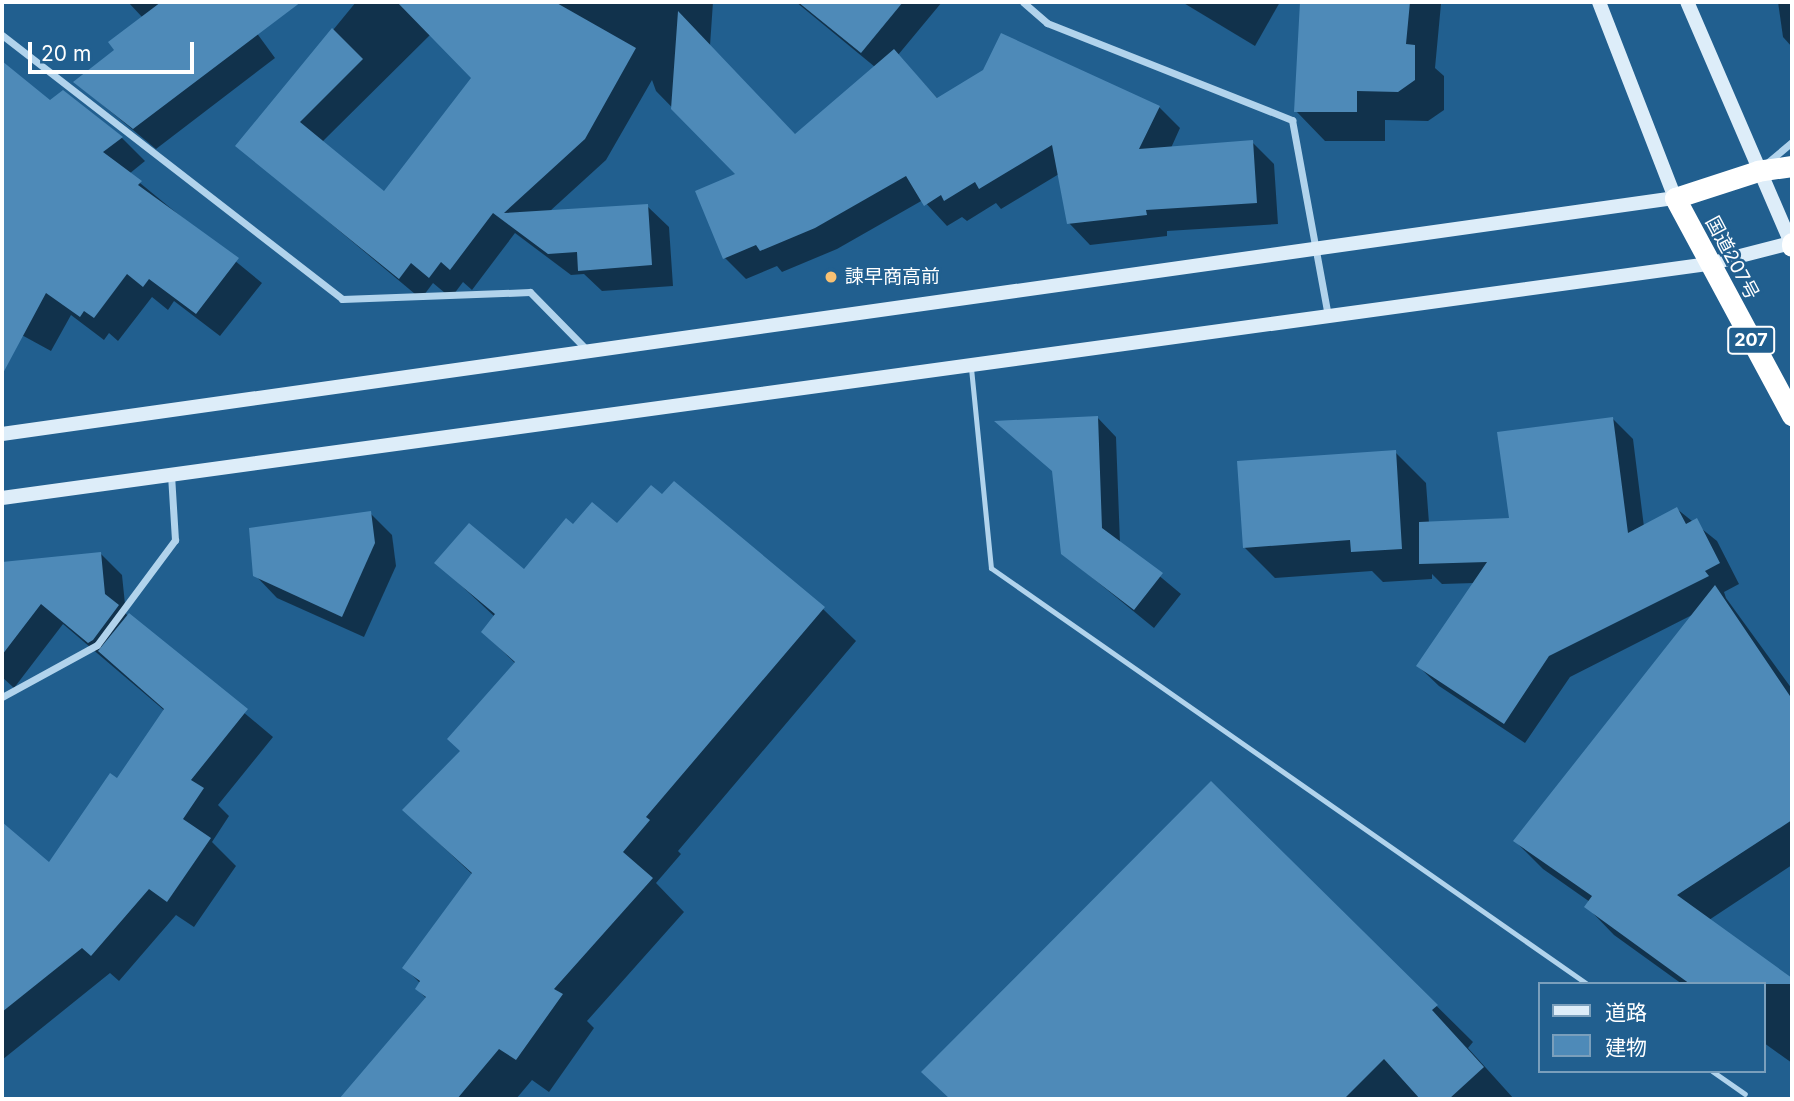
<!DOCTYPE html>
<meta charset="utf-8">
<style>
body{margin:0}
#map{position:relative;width:1794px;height:1101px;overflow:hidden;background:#215f8f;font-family:Inter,"Noto Sans JP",sans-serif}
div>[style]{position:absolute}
.shadow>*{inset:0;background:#0007}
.building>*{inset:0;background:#4e8ab8}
.lane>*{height:5px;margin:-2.5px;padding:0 2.5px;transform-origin:2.5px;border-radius:2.5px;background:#b1d3ec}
.street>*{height:7px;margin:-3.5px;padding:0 3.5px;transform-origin:3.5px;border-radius:3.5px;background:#b1d3ec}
.secondary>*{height:14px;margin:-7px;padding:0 7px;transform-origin:7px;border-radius:7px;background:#ddedf9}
.highway>*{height:21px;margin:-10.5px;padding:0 10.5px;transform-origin:10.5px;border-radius:10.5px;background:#fff}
.dots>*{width:19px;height:19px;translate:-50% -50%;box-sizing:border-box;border:4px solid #215f8f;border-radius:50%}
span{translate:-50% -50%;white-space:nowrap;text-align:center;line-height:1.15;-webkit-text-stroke:5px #215f8f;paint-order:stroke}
.shield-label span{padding:2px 5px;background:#215f8f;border:2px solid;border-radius:5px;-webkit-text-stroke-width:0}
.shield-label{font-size:18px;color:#fff;font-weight:700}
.street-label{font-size:19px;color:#fff}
.poi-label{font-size:19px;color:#fff}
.left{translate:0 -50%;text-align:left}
.frame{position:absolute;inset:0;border:4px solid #fff;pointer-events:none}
.legend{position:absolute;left:1538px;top:982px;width:228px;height:91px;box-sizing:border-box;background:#215f8f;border:2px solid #7a9fbc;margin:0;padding:9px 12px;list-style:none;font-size:21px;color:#fff}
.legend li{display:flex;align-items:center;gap:14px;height:35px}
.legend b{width:35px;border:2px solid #7a9fbc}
.scale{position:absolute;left:28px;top:42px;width:166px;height:32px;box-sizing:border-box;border:4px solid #fff;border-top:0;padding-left:9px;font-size:21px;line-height:24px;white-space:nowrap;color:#fff;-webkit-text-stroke:5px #215f8f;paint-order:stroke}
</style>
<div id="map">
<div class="shadow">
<i style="clip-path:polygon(128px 2px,234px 2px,275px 58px,156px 149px,75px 82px,116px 50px,143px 18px)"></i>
<i style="clip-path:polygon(evenodd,356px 2px,713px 2px,710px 46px,796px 136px,875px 67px,796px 2px,942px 2px,898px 55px,938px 99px,1159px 107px,1180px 128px,1171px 148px,1252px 142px,1274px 164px,1278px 224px,1167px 231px,1167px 236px,1090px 245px,1069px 223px,1059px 174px,1001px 209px,996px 203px,967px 221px,962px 217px,947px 226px,923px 200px,837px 249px,782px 272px,777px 266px,746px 279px,725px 258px,738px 175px,656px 91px,652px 80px,606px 160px,550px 211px,647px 206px,669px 227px,673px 286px,602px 291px,584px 274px,571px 275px,515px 233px,472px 290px,463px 282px,451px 298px,433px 283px,421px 299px,238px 146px,356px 2px,431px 34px,473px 78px,385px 194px,322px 142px,431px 34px)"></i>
<i style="clip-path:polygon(1182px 2px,1280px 2px,1255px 46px)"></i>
<i style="clip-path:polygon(1302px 2px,1448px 2px,1441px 4px,1435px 68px,1444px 76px,1444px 110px,1428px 121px,1385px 120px,1385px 141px,1325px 141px,1296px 111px)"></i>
<i style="clip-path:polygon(1778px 2px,1792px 2px,1792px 47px,1783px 37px)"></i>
<i style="clip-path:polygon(2px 64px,50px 102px,63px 92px,122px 138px,145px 161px,129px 174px,262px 283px,220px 336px,174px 301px,168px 310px,152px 297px,118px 341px,109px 333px,104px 340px,71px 315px,51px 351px,18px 333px,2px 358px)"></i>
<i style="clip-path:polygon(1097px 417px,1116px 437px,1120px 543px,1181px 594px,1154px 628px,1062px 553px,1054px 473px)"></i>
<i style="clip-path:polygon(1612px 418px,1633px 439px,1644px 527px,1677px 509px,1717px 541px,1739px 584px,1724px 592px,1726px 598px,1792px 689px,1792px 865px,1709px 920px,1792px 980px,1792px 1063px,1764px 1043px,1764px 984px,1682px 984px,1614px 935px,1587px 907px,1590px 902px,1543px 869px,1515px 841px,1694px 614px,1570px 677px,1525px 743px,1439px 686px,1418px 666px,1475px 583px,1442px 584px,1432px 574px,1432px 579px,1383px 582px,1372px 571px,1275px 578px,1244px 547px,1395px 452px,1426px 483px,1429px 523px,1511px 520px)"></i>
<i style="clip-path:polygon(370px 513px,392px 535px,396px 566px,364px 637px,277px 598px,255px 575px)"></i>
<i style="clip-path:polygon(573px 526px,618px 526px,823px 609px,856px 641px,678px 851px,681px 854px,656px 883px,684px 912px,587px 1021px,594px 1028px,549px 1092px,532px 1080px,516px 1099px,374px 1099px,356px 1082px,427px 999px,417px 989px,421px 984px,404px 967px,473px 875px,404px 810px,462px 752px,516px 664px,483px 632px,495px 617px,437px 563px,524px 571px)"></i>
<i style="clip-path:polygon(101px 554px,122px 575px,126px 614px,273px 737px,218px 805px,229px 816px,212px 842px,236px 866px,194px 927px,176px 915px,119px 981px,110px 973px,2px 1060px,2px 824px,50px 865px,117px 780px,165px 711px,63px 624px,14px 688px,2px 677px,2px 564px)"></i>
<i style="clip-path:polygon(1211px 783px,1473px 1042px,1468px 1048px,1514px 1099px,952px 1099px,924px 1072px)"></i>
</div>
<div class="building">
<i style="clip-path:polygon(161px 2px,301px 2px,133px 129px,73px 82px,114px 50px,108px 42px)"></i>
<i style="clip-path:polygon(397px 2px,555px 2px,636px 48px,585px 139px,504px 213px,648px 204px,652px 265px,578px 271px,577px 252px,548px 254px,493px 213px,450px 270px,441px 262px,429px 278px,411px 263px,399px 279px,235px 146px,332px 28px,363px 59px,300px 122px,384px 191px,471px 78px)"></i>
<i style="clip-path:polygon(798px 2px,903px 2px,861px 53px)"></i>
<i style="clip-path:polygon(1300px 2px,1410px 2px,1406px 44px,1415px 45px,1415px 80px,1398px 92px,1357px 91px,1357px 112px,1294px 112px)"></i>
<i style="clip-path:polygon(678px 11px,795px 134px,894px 49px,937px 98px,983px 70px,1001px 33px,1160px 106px,1139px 149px,1253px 140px,1257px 203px,1146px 210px,1147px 215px,1067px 224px,1052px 145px,979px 189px,975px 182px,944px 201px,941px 195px,924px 206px,906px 176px,815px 228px,760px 251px,756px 245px,723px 259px,695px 191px,735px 174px,671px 109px)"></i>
<i style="clip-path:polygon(2px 61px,50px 100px,63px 90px,123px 137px,103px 152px,142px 181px,138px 185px,239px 258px,196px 314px,149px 279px,143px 287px,127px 274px,94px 318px,84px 311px,80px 317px,46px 293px,2px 375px)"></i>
<i style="clip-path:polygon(1098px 416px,1102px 528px,1163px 573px,1134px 610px,1061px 554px,1052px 471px,994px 421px)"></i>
<i style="clip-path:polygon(1613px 417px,1628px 533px,1677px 507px,1686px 524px,1697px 518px,1720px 563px,1705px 571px,1709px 576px,1549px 656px,1504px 724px,1416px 666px,1487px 562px,1419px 564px,1419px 522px,1509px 518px,1497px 432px)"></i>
<i style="clip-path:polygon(1396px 450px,1402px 549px,1351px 552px,1350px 540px,1243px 548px,1237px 461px)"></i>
<i style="clip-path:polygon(674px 481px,825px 607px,646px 817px,650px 820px,623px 852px,653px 878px,554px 989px,563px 994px,516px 1060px,499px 1049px,457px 1099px,339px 1099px,426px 997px,415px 989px,420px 981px,402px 968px,472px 873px,402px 810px,460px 751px,447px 739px,515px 662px,481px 632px,495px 614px,434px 563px,469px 523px,524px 569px,566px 518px,573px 524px,592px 502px,617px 523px,651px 485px,662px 494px)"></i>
<i style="clip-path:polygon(371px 511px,375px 543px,342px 617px,253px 576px,249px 528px)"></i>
<i style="clip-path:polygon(101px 552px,105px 594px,119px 605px,93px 640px,88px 643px,41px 604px,2px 655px,2px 562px)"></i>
<i style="clip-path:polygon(1715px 585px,1792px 699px,1792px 820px,1677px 895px,1792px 978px,1792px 984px,1690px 984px,1584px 907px,1592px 896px,1513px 841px)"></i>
<i style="clip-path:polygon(129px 613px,248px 709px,191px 780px,204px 788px,183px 819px,211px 838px,167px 902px,149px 889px,91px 956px,82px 948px,2px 1012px,2px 822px,49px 862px,110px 773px,117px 778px,164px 709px,98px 651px)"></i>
<i style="clip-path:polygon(1211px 781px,1438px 1005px,1432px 1010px,1484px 1067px,1449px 1099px,1420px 1099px,1384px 1059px,1344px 1099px,950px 1099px,921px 1072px)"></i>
</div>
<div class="lane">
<i style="left:971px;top:368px;width:201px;rotate:84.3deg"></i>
<i style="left:991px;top:568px;width:727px;rotate:34.91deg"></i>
<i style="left:1712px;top:1071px;width:40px;rotate:34.9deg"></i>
</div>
<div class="street">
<i style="left:1023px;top:2px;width:32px;rotate:41deg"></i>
<i style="left:1047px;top:23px;width:264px;rotate:21.6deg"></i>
<i style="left:1292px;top:120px;width:199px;rotate:79.6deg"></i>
<i style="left:2px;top:35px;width:430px;rotate:37.8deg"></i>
<i style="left:342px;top:299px;width:188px;rotate:-2.1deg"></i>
<i style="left:530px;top:292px;width:83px;rotate:45.5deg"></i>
<i style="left:1767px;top:163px;width:33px;rotate:-40deg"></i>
<i style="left:2px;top:697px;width:108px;rotate:-28.7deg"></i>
<i style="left:97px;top:645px;width:131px;rotate:-53.4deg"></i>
<i style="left:175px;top:540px;width:66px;rotate:-93.5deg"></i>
</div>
<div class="secondary">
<i style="left:2px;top:434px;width:1690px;rotate:-8.03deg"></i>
<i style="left:1675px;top:198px;width:210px;rotate:-111.2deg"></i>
<i style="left:2px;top:498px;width:1723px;rotate:-7.81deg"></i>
<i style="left:1709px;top:264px;width:85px;rotate:-14.4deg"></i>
<i style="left:1791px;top:243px;width:262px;rotate:-113.3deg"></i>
</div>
<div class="highway">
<i style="left:1792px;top:166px;width:34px;rotate:172deg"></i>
<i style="left:1758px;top:171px;width:87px;rotate:162deg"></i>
<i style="left:1675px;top:198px;width:247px;rotate:61.7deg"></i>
<i style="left:1792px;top:243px;width:3px;rotate:90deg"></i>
</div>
<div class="dots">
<i style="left:831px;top:277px;background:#f8c173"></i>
</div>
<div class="shield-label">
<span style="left:1751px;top:340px">207</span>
</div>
<div class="street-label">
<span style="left:1732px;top:258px;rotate:62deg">国道207号</span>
</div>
<div class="poi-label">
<span class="left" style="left:845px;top:277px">諫早商高前</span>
</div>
<div class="frame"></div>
<ul class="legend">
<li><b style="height:9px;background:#ddedf9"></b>道路</li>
<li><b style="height:19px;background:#4e8ab8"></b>建物</li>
</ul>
<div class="scale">20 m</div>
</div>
